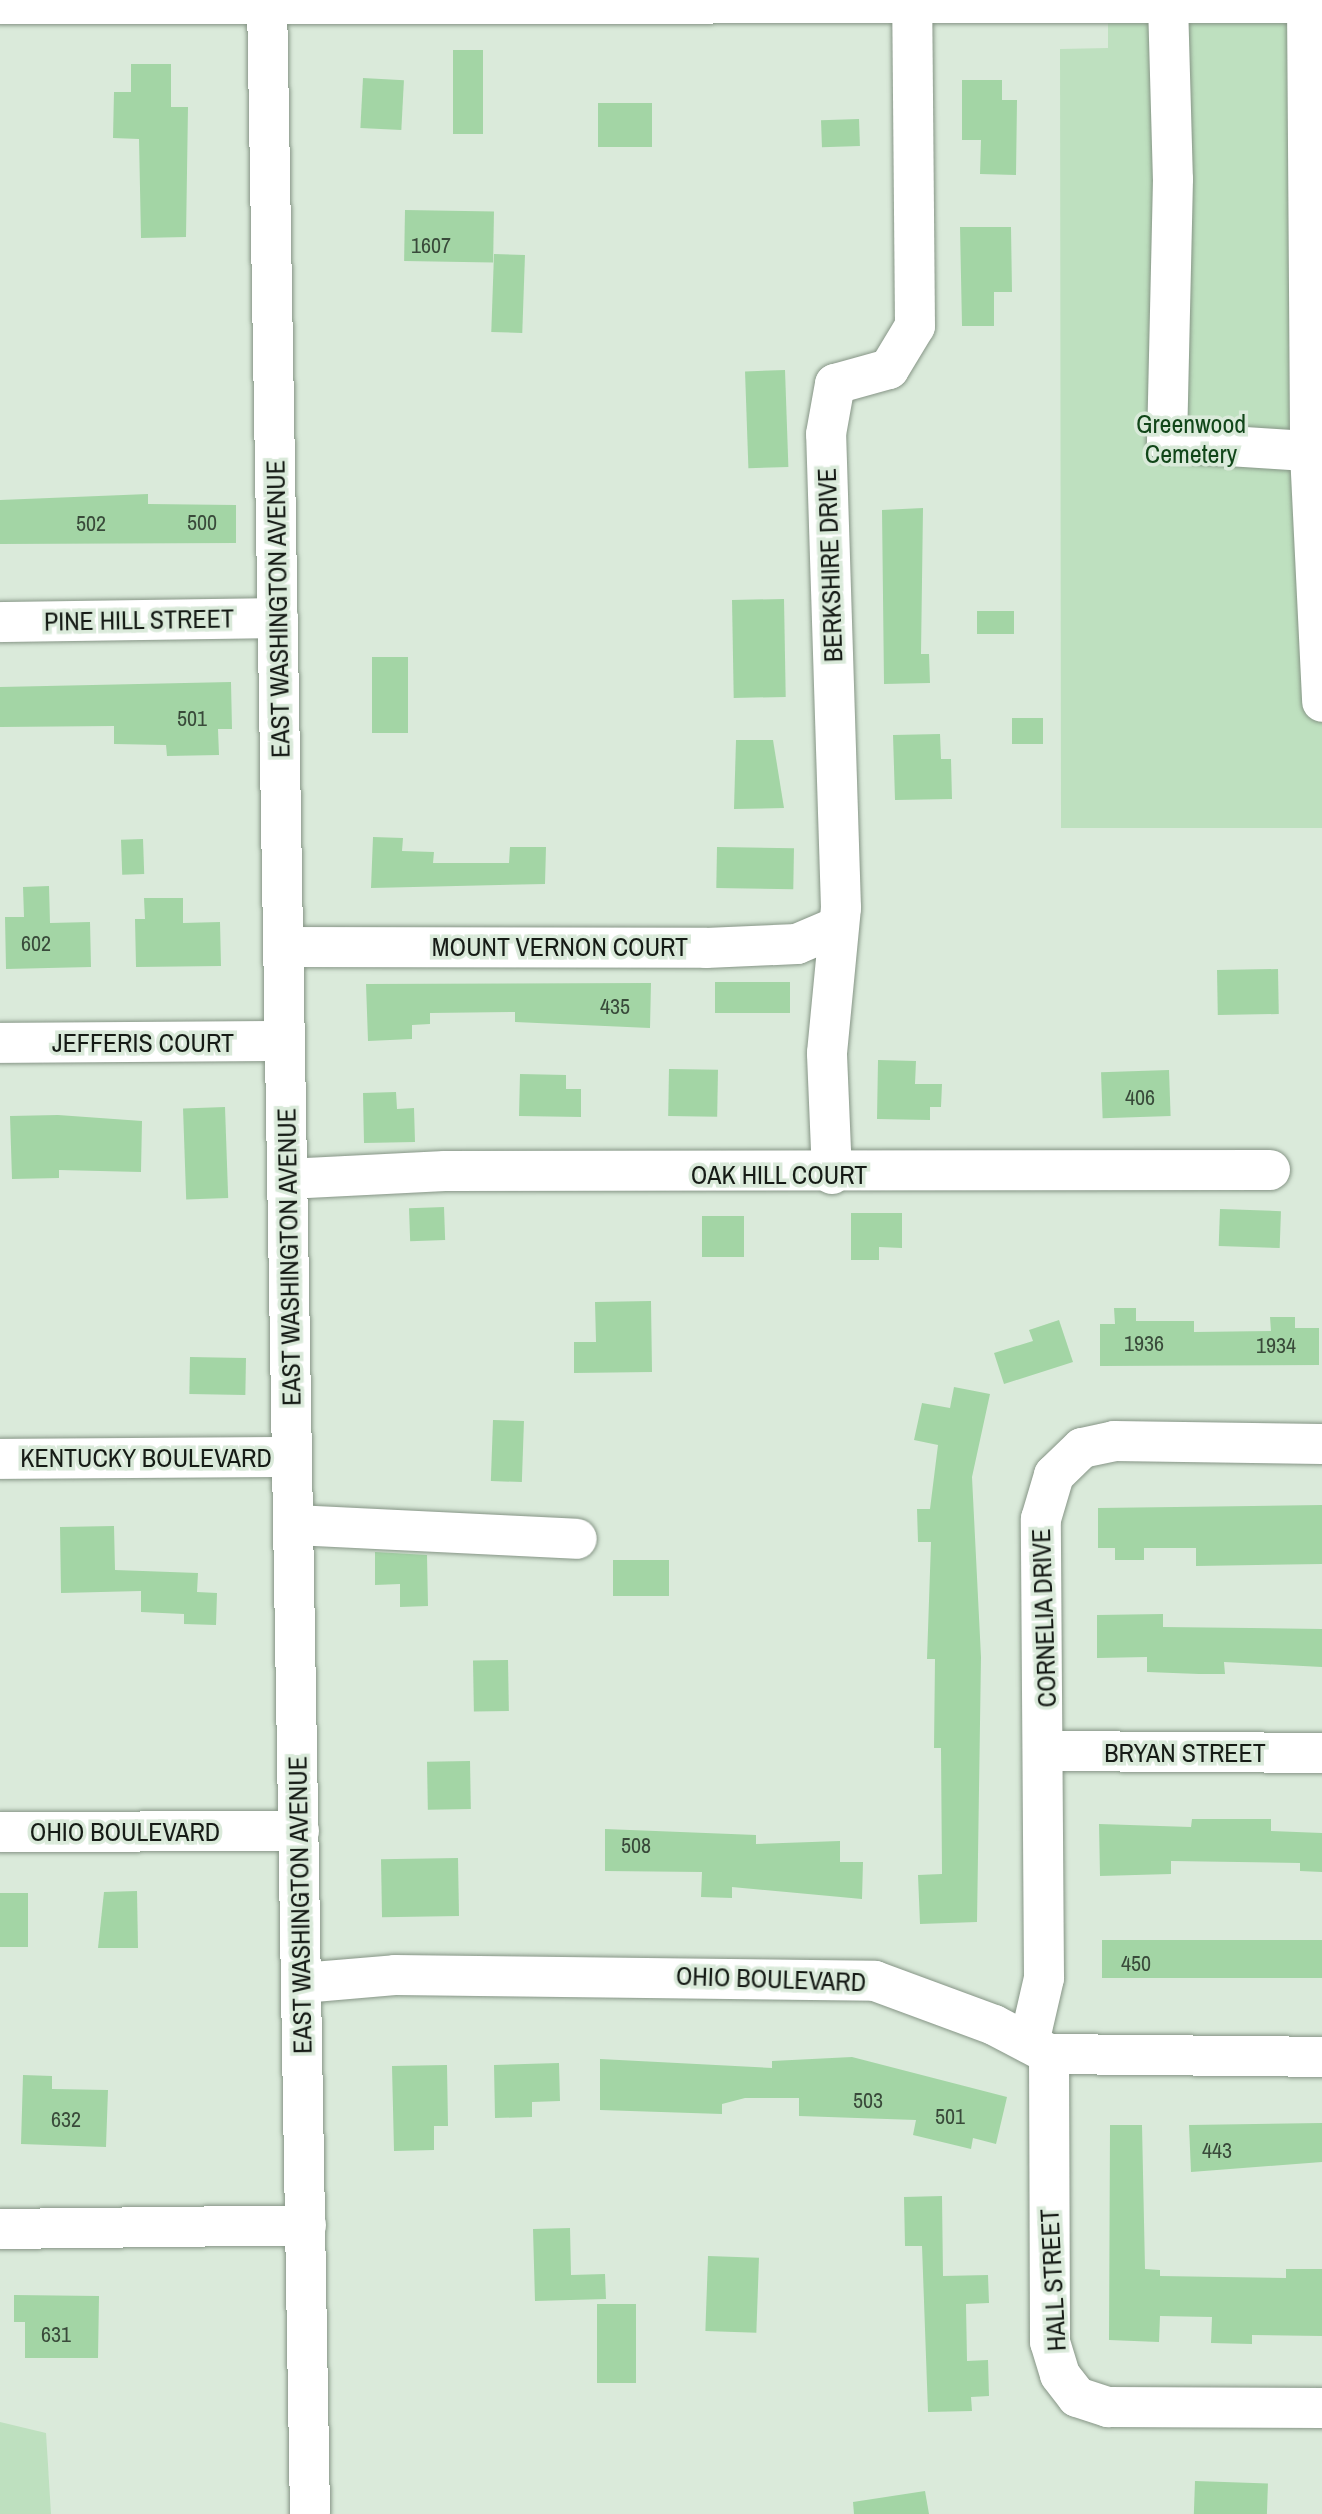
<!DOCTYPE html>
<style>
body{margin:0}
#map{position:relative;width:1322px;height:2514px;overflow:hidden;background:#daeada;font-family:"Archivo Narrow",sans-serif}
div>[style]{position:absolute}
.green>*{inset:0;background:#bee0bf}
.building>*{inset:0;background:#a3d5a5;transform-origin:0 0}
.roads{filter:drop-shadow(0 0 2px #869586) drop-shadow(0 0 2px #869586)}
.minor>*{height:40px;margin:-20px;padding:0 20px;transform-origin:20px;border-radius:20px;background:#fff}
span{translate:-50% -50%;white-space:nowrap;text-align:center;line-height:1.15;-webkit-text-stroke:7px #daeada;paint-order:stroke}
.number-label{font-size:22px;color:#394a3a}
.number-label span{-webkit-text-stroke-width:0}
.park-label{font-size:26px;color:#114619}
.street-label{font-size:26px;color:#161b16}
</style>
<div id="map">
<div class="green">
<i style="clip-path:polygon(1108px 0,1322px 0,1322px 828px,1061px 828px,1060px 49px,1108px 48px)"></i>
<i style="clip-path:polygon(0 2422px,46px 2433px,51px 2514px,0 2514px)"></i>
</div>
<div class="building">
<i style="left:453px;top:50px;width:30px;height:84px"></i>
<i style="clip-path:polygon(131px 64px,171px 64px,171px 107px,188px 107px,186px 237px,141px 238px,139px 139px,113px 138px,114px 92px,131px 92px)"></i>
<i style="left:363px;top:78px;width:41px;height:50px;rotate:3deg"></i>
<i style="clip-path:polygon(962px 80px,1002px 80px,1002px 100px,1017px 100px,1016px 175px,980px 174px,981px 140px,962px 140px)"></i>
<i style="left:598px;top:103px;width:54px;height:44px"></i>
<i style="left:859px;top:119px;width:27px;height:38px;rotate:88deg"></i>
<i style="left:405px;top:210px;width:89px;height:51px;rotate:1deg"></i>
<i style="clip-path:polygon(960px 227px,1011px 227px,1012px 292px,994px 292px,994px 326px,962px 326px)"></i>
<i style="left:494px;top:254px;width:31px;height:78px;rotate:2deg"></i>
<i style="left:785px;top:370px;width:97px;height:40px;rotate:88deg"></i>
<i style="clip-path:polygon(148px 494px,148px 504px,236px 505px,236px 543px,0 544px,0 500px)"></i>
<i style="clip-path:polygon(923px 508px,921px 654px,929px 654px,930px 683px,884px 684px,882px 510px)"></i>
<i style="left:784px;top:599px;width:98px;height:52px;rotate:89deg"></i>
<i style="left:1014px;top:611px;width:23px;height:37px;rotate:90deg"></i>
<i style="left:372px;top:657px;width:36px;height:76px"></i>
<i style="clip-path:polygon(231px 682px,232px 729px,218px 729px,219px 755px,167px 756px,166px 745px,114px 744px,114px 726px,0 727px,0 687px)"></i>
<i style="left:1012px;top:718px;width:31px;height:26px"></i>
<i style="clip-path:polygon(940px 734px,941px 759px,951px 759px,952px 799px,895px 800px,893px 735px)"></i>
<i style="clip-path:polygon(736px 740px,773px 740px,784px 808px,734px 809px)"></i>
<i style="clip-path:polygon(373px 837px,403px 838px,402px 851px,434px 852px,433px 863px,509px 863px,510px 847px,546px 847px,545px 884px,371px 888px)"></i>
<i style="left:143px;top:839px;width:35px;height:22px;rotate:88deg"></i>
<i style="left:717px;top:847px;width:77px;height:41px;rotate:1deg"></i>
<i style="clip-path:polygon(49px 886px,50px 923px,90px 922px,91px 967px,6px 969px,5px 917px,24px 917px,23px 887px)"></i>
<i style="clip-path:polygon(144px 898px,183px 898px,183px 923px,220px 922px,221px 966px,136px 967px,135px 919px,145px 919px)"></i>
<i style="left:1278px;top:969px;width:45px;height:61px;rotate:89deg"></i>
<i style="left:790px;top:982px;width:31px;height:75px;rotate:90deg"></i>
<i style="clip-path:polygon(651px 983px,650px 1028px,515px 1022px,515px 1012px,430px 1013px,430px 1024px,412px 1025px,412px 1039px,368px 1041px,366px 984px)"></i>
<i style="clip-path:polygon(878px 1060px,916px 1061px,915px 1084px,942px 1084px,941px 1107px,930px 1107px,930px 1120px,877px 1119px)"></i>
<i style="left:669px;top:1069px;width:49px;height:47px;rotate:1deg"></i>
<i style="left:1169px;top:1070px;width:46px;height:68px;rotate:88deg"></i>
<i style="clip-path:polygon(520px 1074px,566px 1075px,566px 1089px,581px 1089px,581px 1117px,519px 1116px)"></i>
<i style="clip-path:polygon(396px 1092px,397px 1109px,414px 1108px,415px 1142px,364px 1143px,363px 1093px)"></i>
<i style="left:225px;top:1107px;width:91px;height:42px;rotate:88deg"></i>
<i style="clip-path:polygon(58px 1115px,142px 1121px,141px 1172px,59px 1170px,59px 1178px,12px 1179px,10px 1116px)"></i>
<i style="left:444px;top:1207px;width:33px;height:35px;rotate:88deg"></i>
<i style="left:1220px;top:1209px;width:61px;height:37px;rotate:2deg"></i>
<i style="clip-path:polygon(851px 1213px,902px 1213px,902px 1248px,879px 1247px,879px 1260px,851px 1260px)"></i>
<i style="left:702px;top:1216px;width:42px;height:41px"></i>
<i style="clip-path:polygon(651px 1301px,652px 1372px,574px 1373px,574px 1342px,596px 1342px,595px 1302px)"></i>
<i style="clip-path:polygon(1114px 1308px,1136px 1308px,1136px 1321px,1194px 1321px,1194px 1332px,1271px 1331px,1270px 1317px,1295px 1317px,1295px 1328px,1319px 1328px,1319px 1365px,1100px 1366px,1100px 1324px,1115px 1324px)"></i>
<i style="clip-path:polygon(1059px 1320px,1073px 1362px,1004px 1384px,994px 1353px,1033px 1341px,1029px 1330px)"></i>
<i style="left:190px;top:1357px;width:56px;height:37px;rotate:1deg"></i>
<i style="clip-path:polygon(954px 1387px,990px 1394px,972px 1477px,981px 1657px,977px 1922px,920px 1924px,918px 1875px,942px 1874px,941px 1748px,934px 1748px,935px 1659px,927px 1659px,931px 1542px,918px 1542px,917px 1509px,930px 1509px,938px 1445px,914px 1440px,922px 1403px,950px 1408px)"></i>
<i style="left:493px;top:1420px;width:31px;height:61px;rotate:2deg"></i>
<i style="clip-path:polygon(1322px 1505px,1322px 1564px,1196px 1566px,1196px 1548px,1144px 1548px,1144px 1560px,1115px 1560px,1115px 1548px,1098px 1548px,1098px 1508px)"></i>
<i style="clip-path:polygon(114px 1526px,115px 1570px,198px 1573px,197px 1592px,217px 1593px,216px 1625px,184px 1624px,184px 1614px,141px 1612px,141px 1591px,61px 1593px,60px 1527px)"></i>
<i style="clip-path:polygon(375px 1552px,427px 1555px,428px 1606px,400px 1607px,400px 1584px,375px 1585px)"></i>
<i style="left:669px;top:1560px;width:36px;height:56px;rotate:90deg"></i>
<i style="clip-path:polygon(1163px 1614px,1163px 1627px,1322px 1629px,1322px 1667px,1224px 1662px,1225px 1674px,1199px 1674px,1147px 1672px,1147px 1657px,1097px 1658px,1097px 1615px)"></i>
<i style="left:508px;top:1660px;width:51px;height:35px;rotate:89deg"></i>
<i style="left:470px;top:1761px;width:48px;height:43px;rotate:89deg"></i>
<i style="clip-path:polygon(1192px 1819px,1271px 1819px,1271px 1831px,1322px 1833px,1322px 1872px,1300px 1871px,1300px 1863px,1171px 1861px,1171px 1874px,1100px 1876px,1099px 1824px,1191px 1827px)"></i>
<i style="clip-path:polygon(605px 1829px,756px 1835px,756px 1844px,840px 1841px,840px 1862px,863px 1862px,862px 1899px,732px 1887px,732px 1898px,701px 1897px,702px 1872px,605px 1871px)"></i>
<i style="left:458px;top:1858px;width:58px;height:77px;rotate:89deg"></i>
<i style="clip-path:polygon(137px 1891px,138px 1948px,98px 1948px,104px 1892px)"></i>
<i style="left:0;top:1893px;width:28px;height:54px"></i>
<i style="left:1322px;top:1940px;width:38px;height:220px;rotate:90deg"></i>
<i style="clip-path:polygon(852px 2057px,1007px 2097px,996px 2144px,973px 2138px,971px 2149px,913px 2135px,916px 2120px,799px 2116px,799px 2098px,745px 2098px,722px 2104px,722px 2114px,600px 2110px,600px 2059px,772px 2068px,772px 2061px)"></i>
<i style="clip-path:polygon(559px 2063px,560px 2101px,532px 2102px,532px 2117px,495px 2118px,494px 2065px)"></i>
<i style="clip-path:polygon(447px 2065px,448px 2126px,434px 2126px,434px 2150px,394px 2151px,392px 2066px)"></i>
<i style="clip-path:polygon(23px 2075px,52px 2076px,52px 2089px,108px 2090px,106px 2147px,21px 2144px)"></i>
<i style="clip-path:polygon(1322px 2123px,1322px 2162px,1191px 2172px,1189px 2125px)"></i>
<i style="clip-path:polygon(1110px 2125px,1142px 2125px,1145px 2269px,1160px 2270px,1160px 2276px,1286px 2278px,1286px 2269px,1322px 2269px,1322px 2336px,1252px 2335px,1252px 2344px,1211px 2343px,1212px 2317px,1160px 2316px,1159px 2342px,1109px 2340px)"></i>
<i style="clip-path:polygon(942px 2196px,943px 2276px,988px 2275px,989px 2303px,966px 2304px,967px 2361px,988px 2360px,989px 2396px,971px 2397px,972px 2411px,928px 2412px,922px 2246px,905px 2246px,904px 2197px)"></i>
<i style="clip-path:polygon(570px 2228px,571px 2275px,605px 2274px,606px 2299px,535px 2301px,533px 2229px)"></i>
<i style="left:708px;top:2256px;width:51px;height:75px;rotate:2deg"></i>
<i style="clip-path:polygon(14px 2295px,99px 2296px,98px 2358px,25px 2358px,25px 2322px,14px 2322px)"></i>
<i style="left:597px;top:2304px;width:39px;height:79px"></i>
<i style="left:1195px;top:2481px;width:73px;height:33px;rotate:2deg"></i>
<i style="clip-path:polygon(925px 2491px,929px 2514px,854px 2514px,853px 2502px)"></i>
</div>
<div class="roads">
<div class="minor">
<i style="left:267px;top:0;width:2514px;rotate:89.02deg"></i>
<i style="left:1168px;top:3px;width:176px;rotate:88.4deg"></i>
<i style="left:1173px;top:179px;width:263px;rotate:91.3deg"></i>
<i style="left:1167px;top:442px;width:155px;rotate:3.7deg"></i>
<i style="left:1307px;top:3px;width:450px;rotate:89.6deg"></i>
<i style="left:1310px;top:453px;width:249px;rotate:87.2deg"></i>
<i style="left:0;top:4px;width:1322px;rotate:-0.04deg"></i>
<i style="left:0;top:622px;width:278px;rotate:-0.8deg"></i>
<i style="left:283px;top:947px;width:423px;rotate:0.1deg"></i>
<i style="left:706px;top:948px;width:91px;rotate:-2.5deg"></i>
<i style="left:797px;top:944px;width:39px;rotate:-23deg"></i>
<i style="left:0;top:1043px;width:285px;rotate:-0.4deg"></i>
<i style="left:832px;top:1174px;width:121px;rotate:-92.4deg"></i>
<i style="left:827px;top:1053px;width:146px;rotate:-84.5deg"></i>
<i style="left:841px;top:908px;width:474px;rotate:-91.8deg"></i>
<i style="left:826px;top:434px;width:51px;rotate:-79.8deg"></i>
<i style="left:835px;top:384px;width:56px;rotate:-15.5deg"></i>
<i style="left:889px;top:369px;width:50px;rotate:-58.8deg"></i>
<i style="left:915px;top:326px;width:321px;rotate:-90.5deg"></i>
<i style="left:287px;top:1179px;width:158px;rotate:-2.9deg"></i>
<i style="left:445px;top:1171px;width:825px;rotate:-0.07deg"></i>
<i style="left:0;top:1459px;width:292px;rotate:-0.4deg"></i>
<i style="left:294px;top:1525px;width:283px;rotate:2.8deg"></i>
<i style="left:1048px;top:1751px;width:274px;rotate:0.4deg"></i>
<i style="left:0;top:1832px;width:299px;rotate:-0.2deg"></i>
<i style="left:302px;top:1983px;width:93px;rotate:-4.9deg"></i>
<i style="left:395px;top:1975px;width:480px;rotate:0.7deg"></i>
<i style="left:875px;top:1981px;width:127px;rotate:20.3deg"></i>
<i style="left:994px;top:2025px;width:62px;rotate:27.8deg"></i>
<i style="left:1049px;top:2054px;width:273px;rotate:0.6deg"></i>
<i style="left:1029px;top:2043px;width:67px;rotate:-77deg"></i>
<i style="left:1044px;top:1978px;width:459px;rotate:-90.4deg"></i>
<i style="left:1041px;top:1519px;width:46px;rotate:-73.5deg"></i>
<i style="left:1054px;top:1475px;width:39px;rotate:-44deg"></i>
<i style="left:1082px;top:1448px;width:33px;rotate:-12deg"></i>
<i style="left:1114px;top:1441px;width:208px;rotate:0.8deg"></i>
<i style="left:1049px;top:2054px;width:288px;rotate:89.8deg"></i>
<i style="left:1050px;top:2342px;width:34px;rotate:73deg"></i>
<i style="left:1060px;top:2375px;width:28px;rotate:52deg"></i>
<i style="left:1077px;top:2397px;width:33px;rotate:18deg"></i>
<i style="left:1108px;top:2407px;width:214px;rotate:0.3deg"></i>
<i style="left:0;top:2229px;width:306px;rotate:-0.7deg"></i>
</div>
</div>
<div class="number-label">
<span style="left:431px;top:246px">1607</span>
<span style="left:202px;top:523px">500</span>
<span style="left:91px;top:524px">502</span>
<span style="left:192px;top:719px">501</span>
<span style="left:36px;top:944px">602</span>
<span style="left:615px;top:1007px">435</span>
<span style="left:1140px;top:1098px">406</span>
<span style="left:1144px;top:1344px">1936</span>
<span style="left:1276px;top:1346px">1934</span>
<span style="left:636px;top:1846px">508</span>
<span style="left:1136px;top:1964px">450</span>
<span style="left:868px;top:2101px">503</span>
<span style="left:950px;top:2117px">501</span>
<span style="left:66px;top:2120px">632</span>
<span style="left:1217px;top:2151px">443</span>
<span style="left:56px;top:2335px">631</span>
</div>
<div class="park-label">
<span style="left:1191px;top:439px">Greenwood<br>Cemetery</span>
</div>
<div class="street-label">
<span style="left:830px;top:565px;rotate:-92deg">BERKSHIRE DRIVE</span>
<span style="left:278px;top:609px;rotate:-91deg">EAST WASHINGTON AVENUE</span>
<span style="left:139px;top:620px;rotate:-1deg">PINE HILL STREET</span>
<span style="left:560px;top:947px">MOUNT VERNON COURT</span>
<span style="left:143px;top:1043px">JEFFERIS COURT</span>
<span style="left:779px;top:1175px">OAK HILL COURT</span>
<span style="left:289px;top:1257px;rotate:-91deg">EAST WASHINGTON AVENUE</span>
<span style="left:146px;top:1458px">KENTUCKY BOULEVARD</span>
<span style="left:1044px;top:1618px;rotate:-92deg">CORNELIA DRIVE</span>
<span style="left:1185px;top:1753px">BRYAN STREET</span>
<span style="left:125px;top:1832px">OHIO BOULEVARD</span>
<span style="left:300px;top:1905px;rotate:-91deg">EAST WASHINGTON AVENUE</span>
<span style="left:771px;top:1979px;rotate:2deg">OHIO BOULEVARD</span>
<span style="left:1053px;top:2280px;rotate:-93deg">HALL STREET</span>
</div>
</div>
